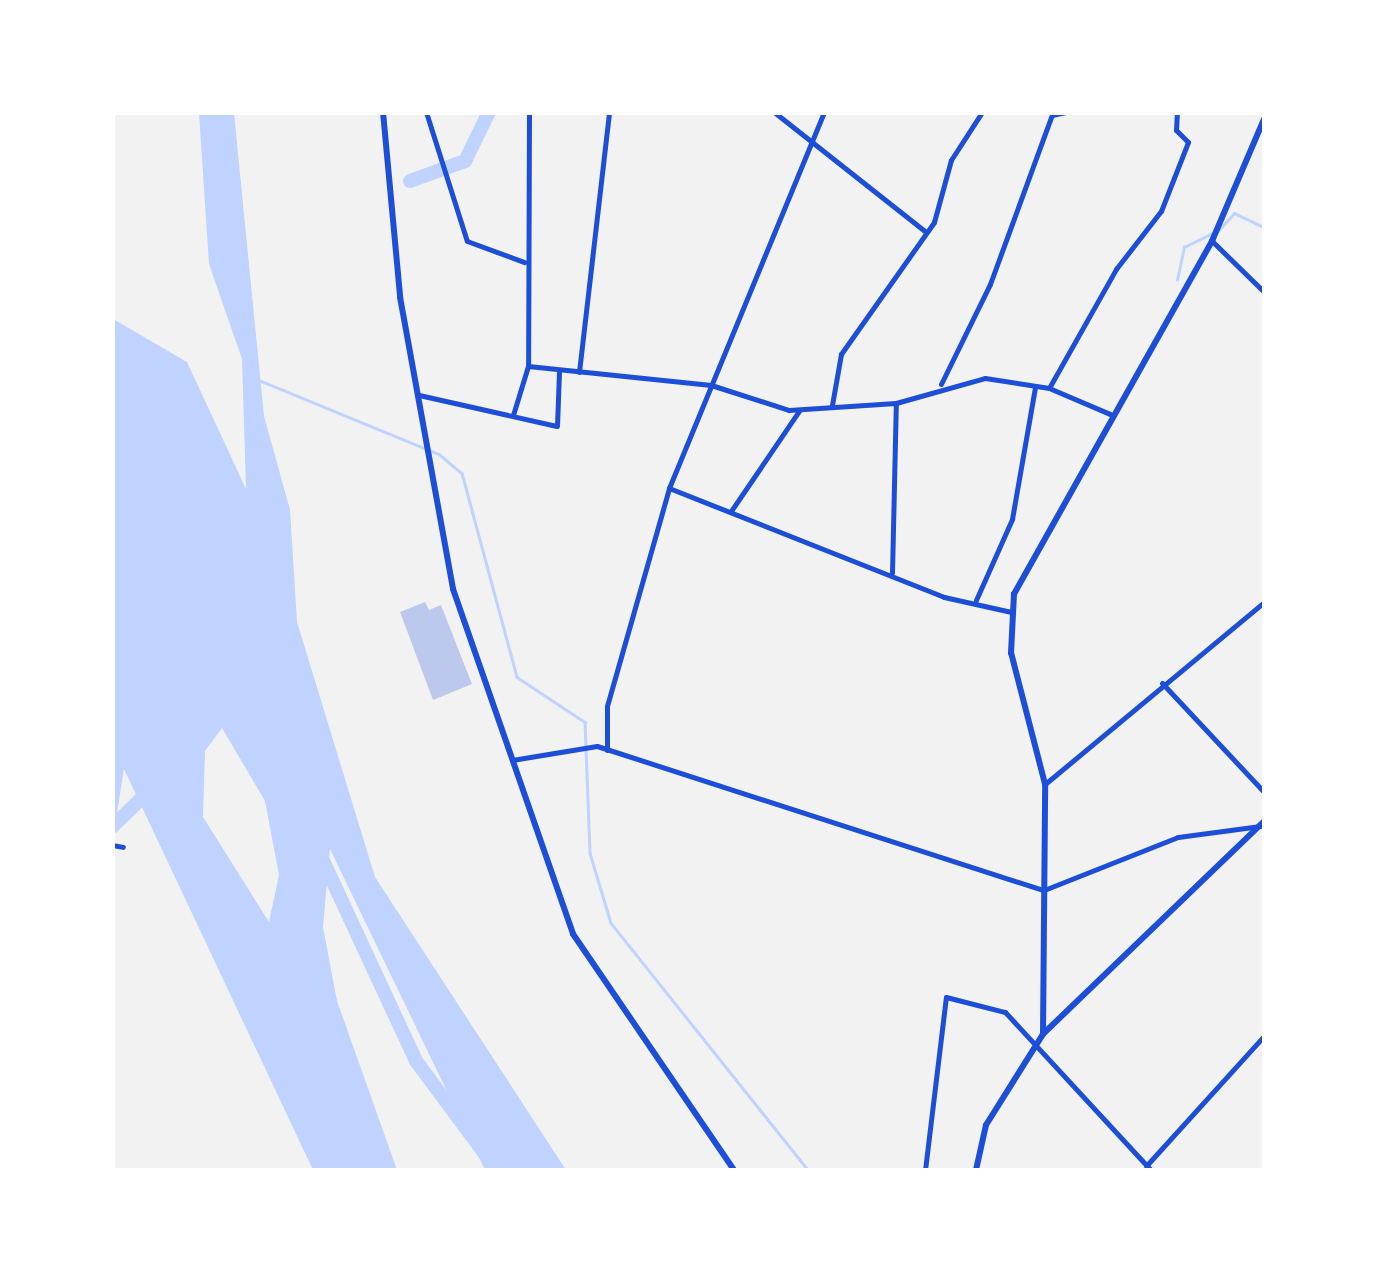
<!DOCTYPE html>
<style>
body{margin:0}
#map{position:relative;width:1377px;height:1283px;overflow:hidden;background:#f2f2f2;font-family:Poppins,sans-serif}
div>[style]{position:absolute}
.water>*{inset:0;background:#bfd3fe}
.stream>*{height:2.5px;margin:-1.25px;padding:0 1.25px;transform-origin:1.25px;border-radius:1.25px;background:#bfd3fe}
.river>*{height:14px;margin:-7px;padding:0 7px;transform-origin:7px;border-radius:7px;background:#bfd3fe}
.building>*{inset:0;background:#bdc9ec}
.minor>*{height:5px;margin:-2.5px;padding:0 2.5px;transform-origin:2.5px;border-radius:2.5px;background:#1d4ed8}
.tertiary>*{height:6px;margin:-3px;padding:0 3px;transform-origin:3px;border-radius:3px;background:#1d4ed8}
.secondary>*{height:6px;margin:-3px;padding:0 3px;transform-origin:3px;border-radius:3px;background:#1d4ed8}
span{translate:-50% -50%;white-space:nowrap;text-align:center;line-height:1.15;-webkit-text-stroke:10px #fff;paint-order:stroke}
.frame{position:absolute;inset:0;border:115px solid #fff;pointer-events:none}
</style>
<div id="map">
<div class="water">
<i style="clip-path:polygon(evenodd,199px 113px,234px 113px,264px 416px,290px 510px,297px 622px,375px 877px,566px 1170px,485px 1170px,330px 849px,323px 927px,337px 1001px,397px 1170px,313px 1170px,124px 769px,113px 838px,113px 319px,187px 362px,246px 489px,242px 359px,209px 264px,199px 113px,222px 728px,265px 801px,279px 875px,269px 922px,203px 817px,205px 751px,222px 728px)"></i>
</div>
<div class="stream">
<i style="left:1218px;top:231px;width:24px;rotate:-48deg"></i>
<i style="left:1234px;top:213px;width:33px;rotate:25deg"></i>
<i style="left:1177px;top:280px;width:34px;rotate:-78deg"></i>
<i style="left:1184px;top:247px;width:30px;rotate:-26deg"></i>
<i style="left:261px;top:381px;width:192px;rotate:22.3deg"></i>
<i style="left:439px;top:454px;width:30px;rotate:40deg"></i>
<i style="left:462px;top:473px;width:211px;rotate:74.9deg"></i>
<i style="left:517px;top:677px;width:82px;rotate:33.5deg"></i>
<i style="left:585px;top:722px;width:131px;rotate:87.8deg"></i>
<i style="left:590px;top:853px;width:73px;rotate:73.3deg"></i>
<i style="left:611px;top:923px;width:316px;rotate:51.4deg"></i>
</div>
<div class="river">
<i style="left:410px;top:181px;width:59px;rotate:-20deg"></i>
<i style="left:465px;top:161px;width:55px;rotate:-63.9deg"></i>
<i style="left:112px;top:827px;width:56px;rotate:-44.3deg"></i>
<i style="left:320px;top:854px;width:228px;rotate:65.1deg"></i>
<i style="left:416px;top:1061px;width:136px;rotate:53.4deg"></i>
</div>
<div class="building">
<i style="clip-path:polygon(425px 602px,429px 610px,441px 605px,472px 684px,433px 700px,400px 612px)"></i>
</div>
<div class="minor">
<i style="left:426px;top:112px;width:135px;rotate:72.4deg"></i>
<i style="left:467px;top:241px;width:61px;rotate:20.2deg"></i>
<i style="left:529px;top:112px;width:254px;rotate:90.2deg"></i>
<i style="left:528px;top:366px;width:184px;rotate:5.9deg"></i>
<i style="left:711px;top:385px;width:82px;rotate:17.8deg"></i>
<i style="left:789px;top:410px;width:107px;rotate:-3.7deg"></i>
<i style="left:896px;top:403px;width:92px;rotate:-15.7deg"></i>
<i style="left:985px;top:378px;width:65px;rotate:8.9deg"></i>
<i style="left:1049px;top:388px;width:66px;rotate:23.1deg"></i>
<i style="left:774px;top:112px;width:194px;rotate:38.3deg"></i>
<i style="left:1212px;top:241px;width:73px;rotate:44.4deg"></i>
<i style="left:579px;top:372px;width:262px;rotate:-83.4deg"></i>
<i style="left:941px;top:384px;width:111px;rotate:-63.9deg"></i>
<i style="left:990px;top:284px;width:180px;rotate:-69.9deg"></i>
<i style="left:1052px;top:115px;width:14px;rotate:-12deg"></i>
<i style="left:1049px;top:388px;width:137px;rotate:-60.6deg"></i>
<i style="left:1116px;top:269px;width:73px;rotate:-52.2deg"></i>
<i style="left:1161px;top:211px;width:74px;rotate:-68.6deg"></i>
<i style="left:1188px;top:142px;width:17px;rotate:-135deg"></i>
<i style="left:1176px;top:130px;width:18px;rotate:-87deg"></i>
<i style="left:419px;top:395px;width:141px;rotate:12.7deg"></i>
<i style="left:557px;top:426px;width:55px;rotate:-87.9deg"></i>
<i style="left:832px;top:405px;width:52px;rotate:-80deg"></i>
<i style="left:841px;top:354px;width:161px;rotate:-54.8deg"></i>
<i style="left:934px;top:222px;width:64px;rotate:-74.7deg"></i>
<i style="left:951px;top:160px;width:57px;rotate:-57.1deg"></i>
<i style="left:513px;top:415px;width:51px;rotate:-73deg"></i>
<i style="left:669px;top:488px;width:296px;rotate:21.6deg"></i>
<i style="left:944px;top:597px;width:69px;rotate:12.6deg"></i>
<i style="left:731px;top:511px;width:121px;rotate:-55.8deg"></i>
<i style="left:892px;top:573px;width:170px;rotate:-88.7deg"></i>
<i style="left:976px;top:600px;width:89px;rotate:-66deg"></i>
<i style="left:1012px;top:519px;width:134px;rotate:-80.1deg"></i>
<i style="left:1162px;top:683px;width:149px;rotate:46.9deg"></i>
<i style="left:607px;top:750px;width:44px;rotate:-90deg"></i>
<i style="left:607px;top:706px;width:227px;rotate:-74.1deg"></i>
<i style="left:669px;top:488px;width:407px;rotate:-67.6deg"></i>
<i style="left:512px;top:760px;width:86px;rotate:-9.4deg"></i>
<i style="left:597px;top:746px;width:470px;rotate:17.9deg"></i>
<i style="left:1044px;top:890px;width:144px;rotate:-21.6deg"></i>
<i style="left:1178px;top:837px;width:83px;rotate:-7.6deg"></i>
<i style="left:1045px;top:784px;width:285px;rotate:-39.7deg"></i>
<i style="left:112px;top:845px;width:11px;rotate:10deg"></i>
<i style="left:1146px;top:1166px;width:176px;rotate:-47.8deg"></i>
<i style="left:925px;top:1170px;width:174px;rotate:-83.1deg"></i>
<i style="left:946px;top:997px;width:61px;rotate:14.3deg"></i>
<i style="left:1005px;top:1012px;width:215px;rotate:47.3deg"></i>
</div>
<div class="tertiary">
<i style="left:383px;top:112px;width:186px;rotate:84.7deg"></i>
<i style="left:400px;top:297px;width:297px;rotate:79.7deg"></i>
<i style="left:453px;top:589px;width:365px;rotate:70.8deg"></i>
<i style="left:573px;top:934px;width:286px;rotate:55.7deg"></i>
<i style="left:1043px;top:1034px;width:307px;rotate:-43.9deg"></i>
</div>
<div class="secondary">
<i style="left:976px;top:1170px;width:46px;rotate:-77.5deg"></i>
<i style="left:986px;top:1125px;width:107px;rotate:-57.9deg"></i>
<i style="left:1043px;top:1034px;width:250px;rotate:-89.5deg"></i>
<i style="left:1045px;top:784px;width:135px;rotate:-104.5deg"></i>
<i style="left:1011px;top:653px;width:59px;rotate:-87.1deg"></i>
<i style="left:1014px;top:594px;width:405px;rotate:-60.7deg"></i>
<i style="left:1212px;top:241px;width:133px;rotate:-66.9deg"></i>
</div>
<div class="frame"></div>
</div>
